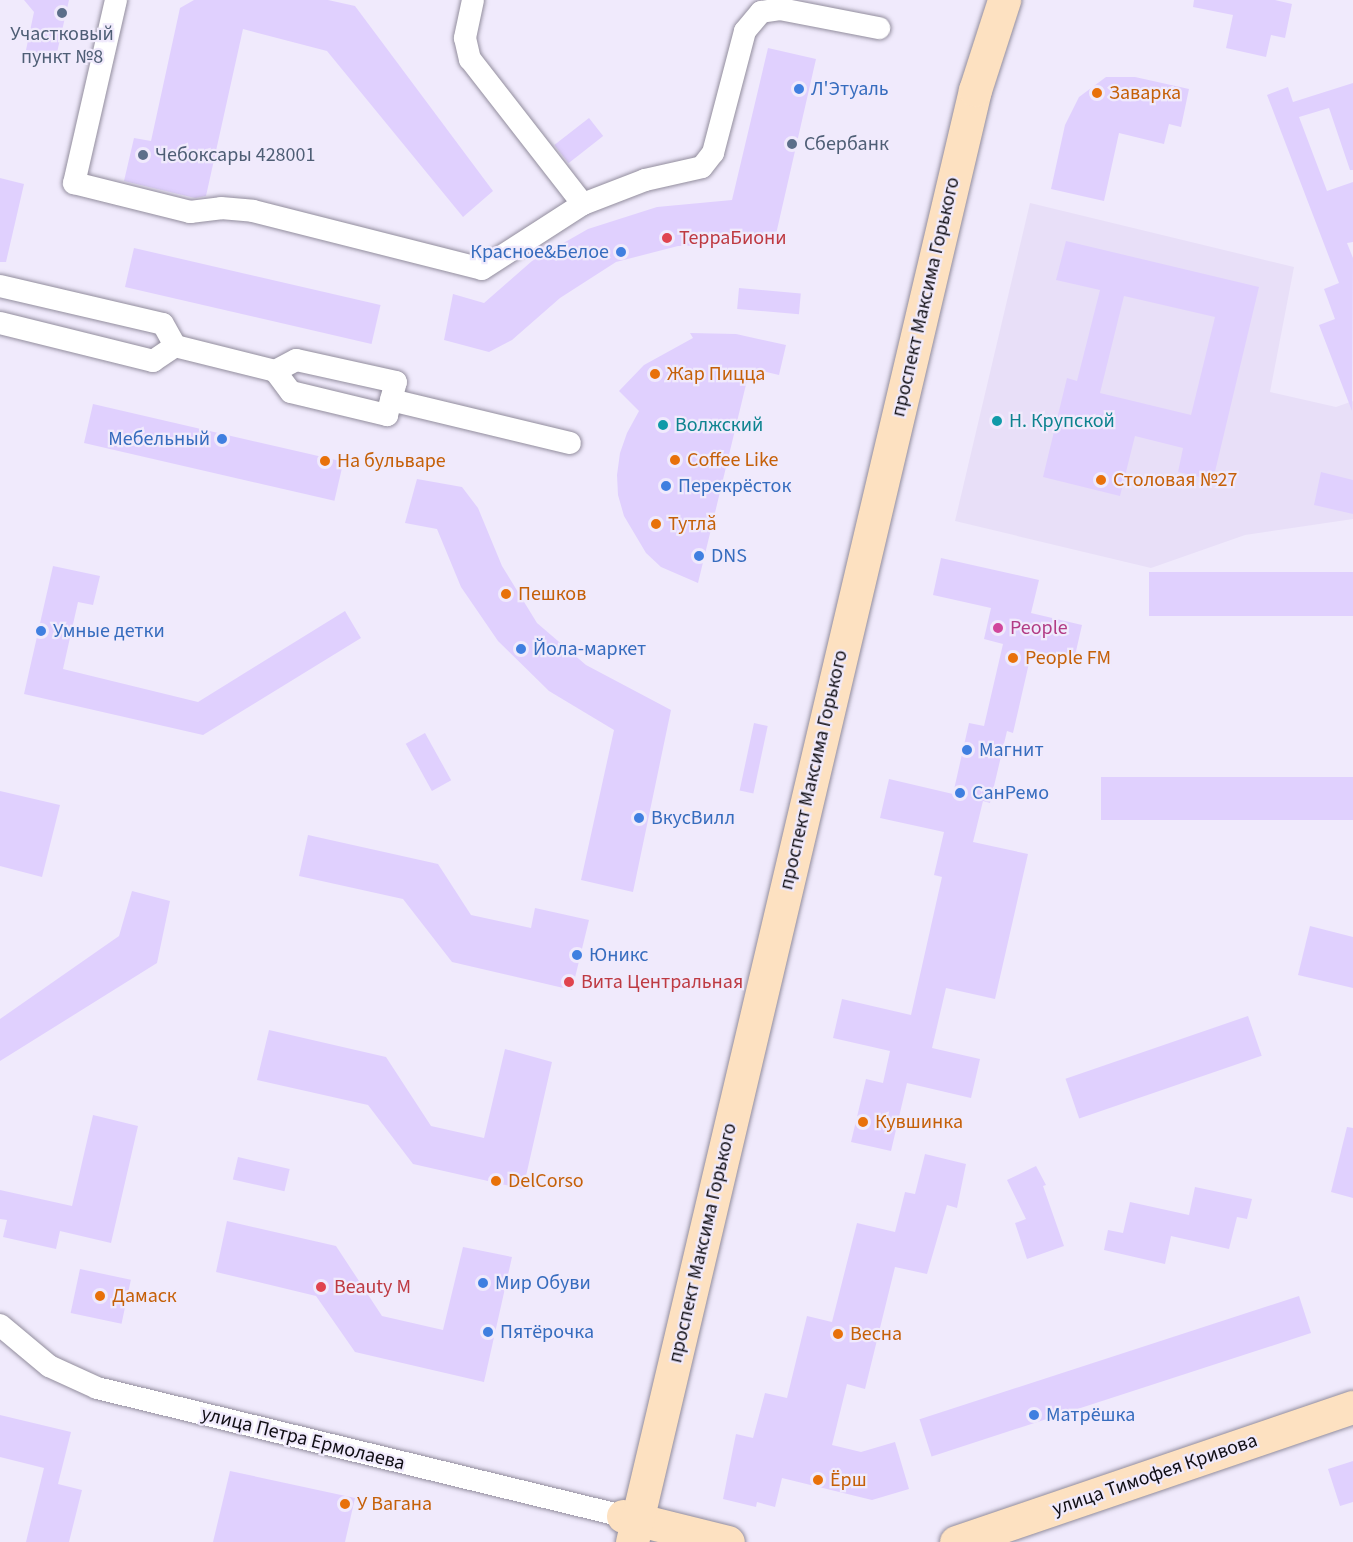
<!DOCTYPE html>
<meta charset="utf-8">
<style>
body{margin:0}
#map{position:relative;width:1353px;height:1542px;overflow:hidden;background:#f0eafc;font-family:"Source Sans 3",sans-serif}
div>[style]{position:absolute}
.built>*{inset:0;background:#e8dff8}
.building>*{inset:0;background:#e0d0fe;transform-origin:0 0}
.roads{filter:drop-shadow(0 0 2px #928d9d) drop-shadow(0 0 2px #928d9d)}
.street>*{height:22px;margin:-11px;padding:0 11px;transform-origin:11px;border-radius:11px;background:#fff}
.secondary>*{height:33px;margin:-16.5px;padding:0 16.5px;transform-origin:16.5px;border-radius:16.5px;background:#fde1c1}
.dots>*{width:16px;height:16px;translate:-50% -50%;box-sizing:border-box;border:3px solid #f0eafc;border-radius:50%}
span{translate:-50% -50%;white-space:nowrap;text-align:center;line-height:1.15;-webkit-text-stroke:4.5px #f0eafc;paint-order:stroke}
.service-label{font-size:20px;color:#4e5e75}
.left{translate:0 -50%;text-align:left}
.shop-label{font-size:20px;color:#366cbe}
.right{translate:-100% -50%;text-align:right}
.food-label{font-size:20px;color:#c56008}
.health-label{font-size:20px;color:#be3a42}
.street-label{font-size:20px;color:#100e14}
.culture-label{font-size:20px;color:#0d838f}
.hotel-label{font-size:20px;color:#b23c85}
</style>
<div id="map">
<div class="built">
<i style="clip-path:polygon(1030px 203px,1294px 267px,1270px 392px,1336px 407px,1353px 401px,1353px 519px,1245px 535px,1151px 568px,955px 521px)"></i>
</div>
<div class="building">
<i style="clip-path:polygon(24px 0,69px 0,56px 57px,26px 50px,34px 12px)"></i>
<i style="clip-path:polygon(194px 0,328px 0,355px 6px,493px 191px,463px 217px,327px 51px,243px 29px,206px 196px,195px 198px,124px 181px,134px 138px,151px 141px,180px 8px)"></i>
<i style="clip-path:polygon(1194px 0,1275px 0,1292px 4px,1285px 38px,1271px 35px,1266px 57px,1226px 48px,1233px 15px,1193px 7px)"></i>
<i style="clip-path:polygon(768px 48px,816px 59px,774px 243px,678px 246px,616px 262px,560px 298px,512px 340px,489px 352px,444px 340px,453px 294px,484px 303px,532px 261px,588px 229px,657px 207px,732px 200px)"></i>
<i style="clip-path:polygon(1106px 77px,1135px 77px,1189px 89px,1181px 127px,1169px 124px,1164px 144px,1119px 133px,1104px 201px,1051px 189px,1065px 125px,1079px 97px)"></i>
<i style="clip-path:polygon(1353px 83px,1353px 170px,1350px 170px,1329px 108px,1299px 117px,1327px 191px,1353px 182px,1353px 242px,1347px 243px,1353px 258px,1352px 411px,1319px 325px,1335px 319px,1324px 289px,1339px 283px,1267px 95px,1288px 87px,1293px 102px)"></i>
<i style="left:589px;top:118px;width:23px;height:44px;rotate:52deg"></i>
<i style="clip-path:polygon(0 178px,24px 184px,6px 262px,0 262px)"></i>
<i style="clip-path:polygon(evenodd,1066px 241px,1259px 287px,1213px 480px,1178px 472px,1183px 448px,1135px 436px,1120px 496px,1043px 477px,1067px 378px,1077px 381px,1100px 290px,1056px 280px,1066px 241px,1124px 296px,1215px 317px,1191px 415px,1100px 393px,1124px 296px)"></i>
<i style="left:134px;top:248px;width:253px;height:40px;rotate:13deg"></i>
<i style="left:739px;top:288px;width:62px;height:21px;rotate:5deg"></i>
<i style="clip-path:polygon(690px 333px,736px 334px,786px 345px,779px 375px,750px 368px,698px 583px,661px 567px,646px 553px,624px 516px,618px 495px,617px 475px,620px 453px,627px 433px,639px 411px,619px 391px,644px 365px,693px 338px)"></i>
<i style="left:93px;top:404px;width:257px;height:40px;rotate:13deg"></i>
<i style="clip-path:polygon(1321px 472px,1353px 480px,1353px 514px,1314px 505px)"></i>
<i style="clip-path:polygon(417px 479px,462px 487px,478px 508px,502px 566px,537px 623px,586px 665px,671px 710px,633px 892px,581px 880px,614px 730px,549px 691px,498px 641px,461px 587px,437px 529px,405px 523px)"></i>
<i style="clip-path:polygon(941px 558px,1039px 580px,1031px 613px,1082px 625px,1074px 660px,1032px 650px,1013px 733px,1007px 731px,990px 803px,983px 801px,973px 842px,1028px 854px,995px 999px,946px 988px,932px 1048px,980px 1059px,971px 1098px,907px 1083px,891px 1151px,851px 1142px,866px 1079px,883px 1083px,890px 1051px,833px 1038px,842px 999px,911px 1015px,942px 877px,934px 875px,944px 832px,880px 818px,889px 779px,953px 794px,969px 723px,984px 726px,1003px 644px,984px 639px,991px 608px,933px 595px)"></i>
<i style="clip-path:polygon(53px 566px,100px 576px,93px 605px,78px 602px,63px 669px,198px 702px,345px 611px,361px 638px,203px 735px,24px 694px)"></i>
<i style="left:1353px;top:572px;width:44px;height:204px;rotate:90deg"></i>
<i style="left:754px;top:723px;width:14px;height:69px;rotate:12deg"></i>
<i style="left:425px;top:733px;width:54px;height:22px;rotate:61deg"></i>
<i style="left:1353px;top:777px;width:43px;height:252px;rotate:90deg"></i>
<i style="clip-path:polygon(0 791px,60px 805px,42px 877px,0 866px)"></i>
<i style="clip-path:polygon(308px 835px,438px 864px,471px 915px,531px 928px,535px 908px,589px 920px,572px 990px,452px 962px,403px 899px,299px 876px)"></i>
<i style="clip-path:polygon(132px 891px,170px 901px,157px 963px,0 1061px,0 1019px,119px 936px)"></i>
<i style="clip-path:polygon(1310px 926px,1353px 937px,1353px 988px,1298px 975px)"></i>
<i style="left:1248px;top:1016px;width:42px;height:193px;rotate:71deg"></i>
<i style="clip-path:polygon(269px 1030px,386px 1057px,431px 1126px,484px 1138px,505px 1049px,552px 1062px,523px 1189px,413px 1164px,368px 1105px,257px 1080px)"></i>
<i style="clip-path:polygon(93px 1115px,138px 1126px,111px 1243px,60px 1231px,56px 1249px,3px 1237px,7px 1220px,0 1219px,0 1190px,72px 1206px)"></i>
<i style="clip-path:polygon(1347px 1127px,1353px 1128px,1353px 1198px,1331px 1192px)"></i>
<i style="clip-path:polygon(925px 1154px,966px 1164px,957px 1208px,947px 1205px,927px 1274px,895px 1267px,865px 1389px,847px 1384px,832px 1445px,861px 1452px,895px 1442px,909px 1489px,872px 1500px,782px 1478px,775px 1507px,757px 1502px,756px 1507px,723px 1499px,736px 1434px,753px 1438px,765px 1393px,787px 1398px,807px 1316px,832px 1322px,857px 1223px,895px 1232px,905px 1192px,915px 1194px)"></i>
<i style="left:238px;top:1157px;width:53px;height:23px;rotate:13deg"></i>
<i style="clip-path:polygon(1036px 1166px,1046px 1185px,1043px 1186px,1064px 1246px,1027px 1259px,1015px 1223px,1026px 1219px,1007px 1180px)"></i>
<i style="clip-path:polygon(1195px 1187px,1252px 1199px,1247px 1219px,1237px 1217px,1229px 1249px,1171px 1236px,1165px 1264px,1104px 1250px,1108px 1230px,1123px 1233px,1130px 1202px,1189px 1215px)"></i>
<i style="clip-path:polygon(227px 1221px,336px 1246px,382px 1316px,443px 1330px,463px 1247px,512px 1257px,484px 1382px,355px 1352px,316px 1296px,216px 1272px)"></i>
<i style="left:80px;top:1269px;width:52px;height:45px;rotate:12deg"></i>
<i style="left:1299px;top:1296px;width:39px;height:399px;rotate:72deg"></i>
<i style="clip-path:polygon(0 1415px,71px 1432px,58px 1484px,82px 1490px,69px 1542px,26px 1542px,44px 1468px,0 1457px)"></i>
<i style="clip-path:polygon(1353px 1461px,1353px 1502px,1340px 1506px,1328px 1469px)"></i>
<i style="clip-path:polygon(230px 1471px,355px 1498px,345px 1542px,213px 1542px)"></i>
</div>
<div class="roads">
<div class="street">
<i style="left:116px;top:0;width:188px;rotate:102.9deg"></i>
<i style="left:74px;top:183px;width:120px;rotate:14deg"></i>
<i style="left:190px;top:212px;width:31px;rotate:-7deg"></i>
<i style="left:221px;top:208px;width:32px;rotate:5deg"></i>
<i style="left:253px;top:211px;width:236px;rotate:14.2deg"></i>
<i style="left:482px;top:269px;width:120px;rotate:-32.8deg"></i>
<i style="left:583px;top:204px;width:66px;rotate:-21.2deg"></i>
<i style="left:645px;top:180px;width:58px;rotate:-12.8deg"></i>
<i style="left:702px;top:167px;width:18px;rotate:-52deg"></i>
<i style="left:713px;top:153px;width:126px;rotate:-75.3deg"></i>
<i style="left:745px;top:31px;width:25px;rotate:-50deg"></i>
<i style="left:761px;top:12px;width:19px;rotate:-9deg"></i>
<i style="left:780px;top:9px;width:101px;rotate:10.9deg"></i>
<i style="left:473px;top:0;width:39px;rotate:102deg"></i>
<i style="left:465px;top:38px;width:22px;rotate:77deg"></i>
<i style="left:470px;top:59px;width:184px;rotate:52.1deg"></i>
<i style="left:0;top:286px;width:167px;rotate:13.1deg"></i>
<i style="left:163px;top:324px;width:25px;rotate:61deg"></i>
<i style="left:0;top:323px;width:158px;rotate:13.9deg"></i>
<i style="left:153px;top:361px;width:27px;rotate:-34deg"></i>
<i style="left:175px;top:346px;width:103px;rotate:14deg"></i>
<i style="left:275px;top:371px;width:26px;rotate:53deg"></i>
<i style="left:291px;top:392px;width:99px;rotate:13.5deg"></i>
<i style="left:387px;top:415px;width:34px;rotate:-75deg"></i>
<i style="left:396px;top:382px;width:102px;rotate:-167.6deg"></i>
<i style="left:296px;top:360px;width:24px;rotate:152deg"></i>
<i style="left:391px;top:400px;width:184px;rotate:13.5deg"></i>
<i style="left:0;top:1325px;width:64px;rotate:39.9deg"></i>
<i style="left:49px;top:1366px;width:53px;rotate:24.6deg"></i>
<i style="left:97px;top:1388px;width:541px;rotate:13.68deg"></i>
</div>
<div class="secondary">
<i style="left:623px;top:1516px;width:108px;rotate:13.9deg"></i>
<i style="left:632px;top:1542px;width:1492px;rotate:-76.71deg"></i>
<i style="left:975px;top:90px;width:95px;rotate:-72.1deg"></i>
<i style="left:956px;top:1542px;width:419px;rotate:-18.8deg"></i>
</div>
</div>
<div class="dots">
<i style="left:62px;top:13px;background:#5c6f8a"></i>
<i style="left:799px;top:89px;background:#3f7fe0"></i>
<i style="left:1097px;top:93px;background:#e8710a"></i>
<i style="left:792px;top:144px;background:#5c6f8a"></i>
<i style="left:143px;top:155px;background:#5c6f8a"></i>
<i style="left:667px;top:238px;background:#e0444e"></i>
<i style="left:621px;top:252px;background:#3f7fe0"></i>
<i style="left:655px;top:374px;background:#e8710a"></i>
<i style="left:997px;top:421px;background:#0f9aa8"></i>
<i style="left:663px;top:425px;background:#0f9aa8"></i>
<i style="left:222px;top:439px;background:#3f7fe0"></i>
<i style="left:675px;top:460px;background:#e8710a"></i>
<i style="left:325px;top:461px;background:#e8710a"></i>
<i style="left:1101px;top:480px;background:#e8710a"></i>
<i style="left:666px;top:486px;background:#3f7fe0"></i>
<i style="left:656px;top:524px;background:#e8710a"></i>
<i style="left:699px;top:556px;background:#3f7fe0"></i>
<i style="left:506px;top:594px;background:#e8710a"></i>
<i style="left:998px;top:628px;background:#d1479c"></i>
<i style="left:41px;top:631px;background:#3f7fe0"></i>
<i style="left:521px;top:649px;background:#3f7fe0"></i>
<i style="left:1013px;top:658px;background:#e8710a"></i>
<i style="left:967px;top:750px;background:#3f7fe0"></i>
<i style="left:960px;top:793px;background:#3f7fe0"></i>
<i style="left:639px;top:818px;background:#3f7fe0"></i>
<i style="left:577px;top:955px;background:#3f7fe0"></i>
<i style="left:569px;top:982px;background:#e0444e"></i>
<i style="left:863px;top:1122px;background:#e8710a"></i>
<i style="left:496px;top:1181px;background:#e8710a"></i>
<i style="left:483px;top:1283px;background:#3f7fe0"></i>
<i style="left:321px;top:1287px;background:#e0444e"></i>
<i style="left:100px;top:1296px;background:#e8710a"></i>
<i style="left:488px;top:1332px;background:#3f7fe0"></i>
<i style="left:838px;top:1334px;background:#e8710a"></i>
<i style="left:1034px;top:1415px;background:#3f7fe0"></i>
<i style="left:818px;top:1480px;background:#e8710a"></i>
<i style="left:345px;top:1504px;background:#e8710a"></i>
</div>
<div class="service-label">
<span style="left:62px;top:46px">Участковый<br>пункт №8</span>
<span class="left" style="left:804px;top:144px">Сбербанк</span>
<span class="left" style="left:155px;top:155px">Чебоксары 428001</span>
</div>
<div class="shop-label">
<span class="left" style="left:811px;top:89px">Л'Этуаль</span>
<span class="right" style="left:609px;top:252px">Красное&amp;Белое</span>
<span class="right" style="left:210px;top:439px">Мебельный</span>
<span class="left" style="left:678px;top:486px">Перекрёсток</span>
<span class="left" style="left:711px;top:556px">DNS</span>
<span class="left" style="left:53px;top:631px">Умные детки</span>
<span class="left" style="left:533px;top:649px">Йола-маркет</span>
<span class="left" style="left:979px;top:750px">Магнит</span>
<span class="left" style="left:972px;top:793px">СанРемо</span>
<span class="left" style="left:651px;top:818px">ВкусВилл</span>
<span class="left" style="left:589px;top:955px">Юникс</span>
<span class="left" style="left:495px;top:1283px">Мир Обуви</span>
<span class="left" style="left:500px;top:1332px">Пятёрочка</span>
<span class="left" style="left:1046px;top:1415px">Матрёшка</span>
</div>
<div class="food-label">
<span class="left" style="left:1109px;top:93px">Заварка</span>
<span class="left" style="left:667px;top:374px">Жар Пицца</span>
<span class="left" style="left:687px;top:460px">Coffee Like</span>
<span class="left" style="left:337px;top:461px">На бульваре</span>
<span class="left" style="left:1113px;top:480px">Столовая №27</span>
<span class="left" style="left:668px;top:524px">Тутлӑ</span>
<span class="left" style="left:518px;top:594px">Пешков</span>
<span class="left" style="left:1025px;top:658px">People FM</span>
<span class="left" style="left:875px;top:1122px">Кувшинка</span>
<span class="left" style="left:508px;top:1181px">DelCorso</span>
<span class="left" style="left:112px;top:1296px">Дамаск</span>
<span class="left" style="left:850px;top:1334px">Весна</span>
<span class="left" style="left:830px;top:1480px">Ёрш</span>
<span class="left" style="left:357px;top:1504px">У Вагана</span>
</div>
<div class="health-label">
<span class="left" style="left:679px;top:238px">ТерраБиони</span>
<span class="left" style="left:581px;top:982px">Вита Центральная</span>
<span class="left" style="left:334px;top:1287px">Beauty M</span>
</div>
<div class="street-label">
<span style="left:926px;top:297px;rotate:-77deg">проспект Максима Горького</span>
<span style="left:814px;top:770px;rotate:-77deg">проспект Максима Горького</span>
<span style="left:703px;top:1243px;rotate:-77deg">проспект Максима Горького</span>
<span style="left:303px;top:1439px;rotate:14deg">улица Петра Ермолаева</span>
<span style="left:1155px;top:1475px;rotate:-19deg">улица Тимофея Кривова</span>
</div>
<div class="culture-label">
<span class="left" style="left:1009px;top:421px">Н. Крупской</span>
<span class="left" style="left:675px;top:425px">Волжский</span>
</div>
<div class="hotel-label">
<span class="left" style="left:1010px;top:628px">People</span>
</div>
</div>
